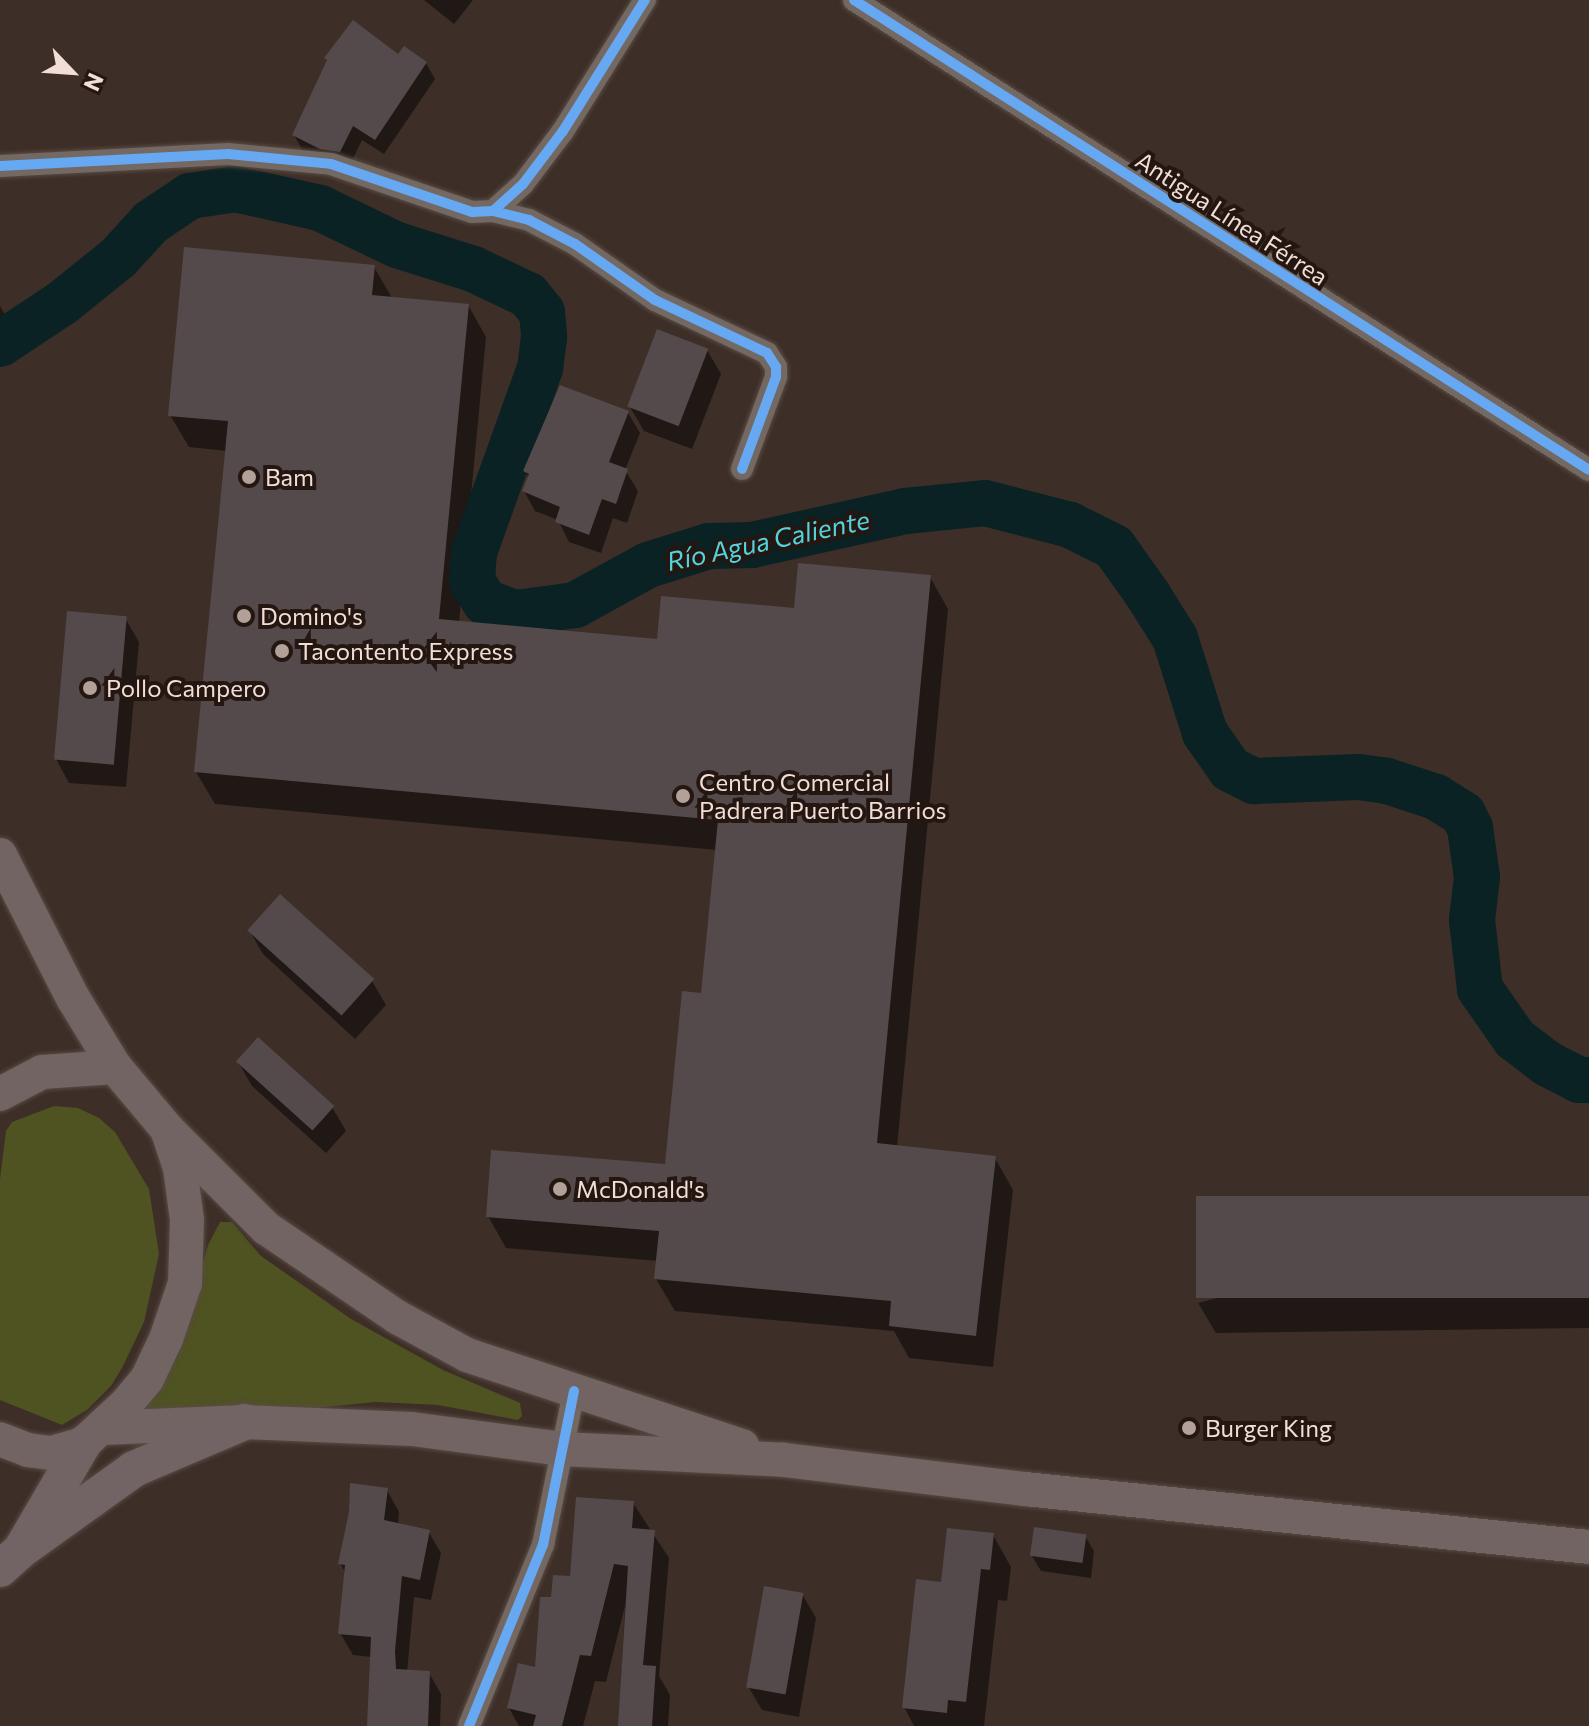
<!DOCTYPE html>
<meta charset="utf-8">
<style>
body{margin:0}
#map{position:relative;width:1589px;height:1726px;overflow:hidden;background:#3d2e27;font-family:Commissioner,sans-serif}
div>[style]{position:absolute}
.green>*{inset:0;background:#4f5221}
.shadow>*{inset:0;background:#0007}
.river>*{height:46px;margin:-23px;padding:0 23px;transform-origin:23px;border-radius:23px;background:#0a2223}
.building>*{inset:0;background:#544a4c;transform-origin:0 0}
.roads{filter:drop-shadow(0 0 2px #584b44) drop-shadow(0 0 2px #584b44)}
.minor>*{height:22px;margin:-11px;padding:0 11px;transform-origin:11px;border-radius:11px;background:#736862}
.primary>*{height:34px;margin:-17px;padding:0 17px;transform-origin:17px;border-radius:17px;background:#726462}
.trunk>*{height:36px;margin:-18px;padding:0 18px;transform-origin:18px;border-radius:18px;background:#726464}
.cycleway>*{height:10px;margin:-5px;padding:0 5px;transform-origin:5px;border-radius:5px;background:#66a8f1}
.dots>*{width:22px;height:22px;translate:-50% -50%;box-sizing:border-box;border:4px solid #241711;border-radius:50%}
span{translate:-50% -50%;white-space:nowrap;text-align:center;line-height:1.15;-webkit-text-stroke:8px #241711;paint-order:stroke}
.street-label{font-size:24px;color:#f2ded6}
.poi-label{font-size:24px;color:#f2ded6}
.left{translate:0 -50%;text-align:left}
.water-label{font-size:26px;color:#52d4df;font-style:italic}
.north{position:absolute;left:32px;top:32px;width:80px;height:80px;-webkit-text-stroke:6px #241711;paint-order:stroke;rotate:115deg;font-size:22px;font-weight:700;line-height:32px;text-align:center;color:#f2ded6}
.north::after{content:'';display:block;margin:auto;width:28px;height:36px;background:#f2ded6;clip-path:polygon(50% 0,100% 100%,50% 72%,0 100%)}
</style>
<div id="map">
<div class="green">
<i style="clip-path:polygon(54px 1106px,78px 1108px,99px 1118px,115px 1132px,149px 1189px,159px 1254px,144px 1322px,122px 1368px,111px 1386px,87px 1410px,62px 1425px,0 1400px,0 1179px,6px 1131px,12px 1122px)"></i>
<i style="clip-path:polygon(220px 1222px,232px 1222px,261px 1256px,351px 1319px,443px 1370px,520px 1403px,522px 1416px,518px 1420px,438px 1405px,375px 1402px,210px 1419px,127px 1433px,178px 1356px,208px 1245px)"></i>
</div>
<div class="shadow">
<i style="clip-path:polygon(424px 0,473px 0,454px 24px)"></i>
<i style="clip-path:polygon(399px 57px,426px 63px,435px 79px,384px 154px,362px 140px,349px 167px,303px 151px,294px 135px)"></i>
<i style="clip-path:polygon(374px 267px,392px 298px,468px 305px,486px 337px,459px 623px,659px 642px,930px 577px,948px 609px,897px 1147px,995px 1158px,1013px 1190px,993px 1367px,909px 1358px,894px 1331px,675px 1311px,656px 1279px,658px 1261px,506px 1248px,488px 1216px,667px 1166px,703px 995px,717px 850px,215px 804px,196px 772px,227px 451px,189px 447px,170px 415px)"></i>
<i style="clip-path:polygon(0 306px,11px 326px,0 334px)"></i>
<i style="clip-path:polygon(707px 350px,721px 374px,692px 449px,644px 431px,630px 407px)"></i>
<i style="clip-path:polygon(628px 413px,640px 433px,625px 470px,638px 491px,627px 523px,613px 518px,601px 553px,569px 542px,558px 520px,535px 511px,524px 491px,529px 478px,525px 471px)"></i>
<i style="clip-path:polygon(125px 618px,139px 642px,126px 787px,69px 783px,56px 759px)"></i>
<i style="clip-path:polygon(249px 930px,372px 981px,386px 1005px,355px 1039px,263px 954px)"></i>
<i style="clip-path:polygon(238px 1062px,332px 1107px,346px 1131px,326px 1153px,252px 1086px)"></i>
<i style="clip-path:polygon(1589px 1198px,1589px 1328px,1216px 1333px,1198px 1303px)"></i>
<i style="clip-path:polygon(387px 1490px,399px 1512px,398px 1525px,428px 1531px,441px 1553px,431px 1600px,414px 1597px,407px 1672px,429px 1673px,441px 1694px,440px 1726px,369px 1726px,372px 1657px,353px 1655px,340px 1633px,346px 1574px,340px 1563px)"></i>
<i style="clip-path:polygon(633px 1503px,669px 1558px,659px 1676px,670px 1695px,668px 1726px,619px 1726px,625px 1606px,606px 1682px,595px 1681px,583px 1726px,519px 1726px,509px 1708px,536px 1670px,553px 1600px)"></i>
<i style="clip-path:polygon(993px 1535px,1011px 1567px,1007px 1601px,998px 1600px,984px 1726px,914px 1726px,904px 1707px,943px 1585px)"></i>
<i style="clip-path:polygon(1085px 1536px,1094px 1551px,1091px 1578px,1041px 1571px,1032px 1556px)"></i>
<i style="clip-path:polygon(802px 1594px,816px 1618px,799px 1717px,762px 1710px,748px 1686px)"></i>
</div>
<div class="river">
<i style="left:0;top:344px;width:74px;rotate:-33.5deg"></i>
<i style="left:62px;top:303px;width:72px;rotate:-38.8deg"></i>
<i style="left:118px;top:258px;width:49px;rotate:-47.5deg"></i>
<i style="left:151px;top:222px;width:47px;rotate:-33.7deg"></i>
<i style="left:190px;top:196px;width:46px;rotate:-8.8deg"></i>
<i style="left:235px;top:189px;width:87px;rotate:12.6deg"></i>
<i style="left:320px;top:208px;width:85px;rotate:25.7deg"></i>
<i style="left:397px;top:245px;width:80px;rotate:17.5deg"></i>
<i style="left:473px;top:269px;width:61px;rotate:25.3deg"></i>
<i style="left:528px;top:295px;width:22px;rotate:51deg"></i>
<i style="left:542px;top:312px;width:25px;rotate:85deg"></i>
<i style="left:544px;top:337px;width:31px;rotate:97deg"></i>
<i style="left:540px;top:368px;width:195px;rotate:109.7deg"></i>
<i style="left:474px;top:552px;width:29px;rotate:94deg"></i>
<i style="left:472px;top:581px;width:25px;rotate:58deg"></i>
<i style="left:485px;top:602px;width:33px;rotate:20deg"></i>
<i style="left:516px;top:613px;width:60px;rotate:-7.7deg"></i>
<i style="left:575px;top:605px;width:83px;rotate:-28.7deg"></i>
<i style="left:648px;top:565px;width:64px;rotate:-17.3deg"></i>
<i style="left:709px;top:546px;width:43px;rotate:-1.3deg"></i>
<i style="left:752px;top:545px;width:157px;rotate:-12.5deg"></i>
<i style="left:905px;top:511px;width:80px;rotate:-5.7deg"></i>
<i style="left:985px;top:503px;width:88px;rotate:14.5deg"></i>
<i style="left:1070px;top:525px;width:49px;rotate:26.6deg"></i>
<i style="left:1114px;top:547px;width:59px;rotate:54.7deg"></i>
<i style="left:1148px;top:595px;width:51px;rotate:57.9deg"></i>
<i style="left:1175px;top:638px;width:100px;rotate:72.5deg"></i>
<i style="left:1205px;top:733px;width:44px;rotate:55.2deg"></i>
<i style="left:1230px;top:769px;width:27px;rotate:27deg"></i>
<i style="left:1254px;top:781px;width:105px;rotate:-2.2deg"></i>
<i style="left:1359px;top:777px;width:28px;rotate:8deg"></i>
<i style="left:1387px;top:781px;width:52px;rotate:18.1deg"></i>
<i style="left:1436px;top:797px;width:32px;rotate:32deg"></i>
<i style="left:1463px;top:814px;width:16px;rotate:63deg"></i>
<i style="left:1470px;top:828px;width:49px;rotate:81.9deg"></i>
<i style="left:1477px;top:877px;width:43px;rotate:96.6deg"></i>
<i style="left:1472px;top:920px;width:69px;rotate:83.4deg"></i>
<i style="left:1480px;top:989px;width:61px;rotate:55deg"></i>
<i style="left:1515px;top:1039px;width:41px;rotate:37.1deg"></i>
<i style="left:1548px;top:1064px;width:35px;rotate:27deg"></i>
<i style="left:1579px;top:1080px;width:10px"></i>
</div>
<div class="building">
<i style="clip-path:polygon(353px 20px,398px 54px,404px 46px,427px 62px,375px 140px,353px 126px,340px 152px,320px 149px,292px 135px,327px 60px,324px 58px)"></i>
<i style="clip-path:polygon(184px 247px,375px 265px,372px 295px,469px 304px,439px 619px,657px 639px,661px 596px,794px 608px,798px 563px,931px 575px,877px 1143px,996px 1156px,976px 1336px,889px 1326px,891px 1301px,654px 1279px,659px 1231px,486px 1217px,491px 1150px,665px 1164px,682px 991px,701px 993px,718px 820px,194px 772px,228px 421px,168px 416px)"></i>
<i style="left:657px;top:329px;width:55px;height:83px;rotate:21deg"></i>
<i style="clip-path:polygon(560px 385px,629px 411px,609px 462px,628px 469px,616px 504px,602px 499px,589px 535px,555px 522px,560px 507px,522px 491px,529px 474px,523px 471px)"></i>
<i style="left:67px;top:611px;width:60px;height:149px;rotate:5deg"></i>
<i style="left:280px;top:894px;width:127px;height:49px;rotate:42deg"></i>
<i style="left:258px;top:1037px;width:103px;height:33px;rotate:42deg"></i>
<i style="left:1589px;top:1196px;width:102px;height:393px;rotate:90deg"></i>
<i style="clip-path:polygon(350px 1483px,388px 1488px,384px 1520px,430px 1530px,420px 1580px,402px 1576px,395px 1651px,396px 1669px,430px 1671px,428px 1726px,367px 1726px,371px 1637px,338px 1634px,345px 1565px,338px 1564px,349px 1512px)"></i>
<i style="clip-path:polygon(576px 1497px,634px 1501px,632px 1528px,655px 1530px,643px 1665px,656px 1666px,652px 1726px,618px 1726px,628px 1566px,614px 1564px,591px 1656px,580px 1655px,562px 1726px,533px 1726px,536px 1715px,507px 1708px,518px 1663px,535px 1667px,540px 1597px,551px 1597px,553px 1575px,570px 1576px)"></i>
<i style="left:1034px;top:1527px;width:53px;height:29px;rotate:8deg"></i>
<i style="clip-path:polygon(947px 1528px,994px 1533px,990px 1570px,981px 1569px,966px 1702px,948px 1700px,947px 1713px,902px 1708px,916px 1579px,941px 1582px)"></i>
<i style="left:764px;top:1586px;width:40px;height:103px;rotate:10deg"></i>
</div>
<div class="roads">
<div class="minor">
<i style="left:854px;top:0;width:872px;rotate:32.6deg"></i>
<i style="left:0;top:166px;width:228px;rotate:-3deg"></i>
<i style="left:228px;top:154px;width:103px;rotate:5.5deg"></i>
<i style="left:331px;top:164px;width:149px;rotate:18.8deg"></i>
<i style="left:472px;top:212px;width:21px;rotate:-3deg"></i>
<i style="left:493px;top:211px;width:40px;rotate:-42deg"></i>
<i style="left:523px;top:184px;width:66px;rotate:-53deg"></i>
<i style="left:563px;top:131px;width:155px;rotate:-58deg"></i>
<i style="left:493px;top:211px;width:37px;rotate:14deg"></i>
<i style="left:529px;top:220px;width:52px;rotate:27.6deg"></i>
<i style="left:575px;top:244px;width:98px;rotate:35deg"></i>
<i style="left:655px;top:300px;width:124px;rotate:25.3deg"></i>
<i style="left:767px;top:353px;width:17px;rotate:57deg"></i>
<i style="left:776px;top:367px;width:10px;rotate:90deg"></i>
<i style="left:776px;top:377px;width:98px;rotate:110.3deg"></i>
<i style="left:469px;top:1726px;width:196px;rotate:-67.8deg"></i>
<i style="left:543px;top:1545px;width:157px;rotate:-78.6deg"></i>
</div>
<div class="primary">
<i style="left:0;top:855px;width:161px;rotate:63deg"></i>
<i style="left:73px;top:998px;width:81px;rotate:58.7deg"></i>
<i style="left:0;top:1094px;width:47px;rotate:-27.6deg"></i>
<i style="left:42px;top:1072px;width:73px;rotate:-3.9deg"></i>
<i style="left:115px;top:1067px;width:81px;rotate:50deg"></i>
<i style="left:167px;top:1129px;width:41px;rotate:71.6deg"></i>
<i style="left:180px;top:1168px;width:52px;rotate:82.3deg"></i>
<i style="left:187px;top:1220px;width:63px;rotate:91.8deg"></i>
<i style="left:185px;top:1283px;width:59px;rotate:108.7deg"></i>
<i style="left:166px;top:1339px;width:44px;rotate:115.4deg"></i>
<i style="left:147px;top:1379px;width:35px;rotate:130deg"></i>
<i style="left:124px;top:1406px;width:56px;rotate:137.2deg"></i>
<i style="left:83px;top:1444px;width:33px;rotate:164deg"></i>
<i style="left:51px;top:1453px;width:23px;rotate:-173deg"></i>
<i style="left:28px;top:1450px;width:30px;rotate:-159deg"></i>
<i style="left:167px;top:1129px;width:140px;rotate:45deg"></i>
<i style="left:266px;top:1228px;width:158px;rotate:34.2deg"></i>
<i style="left:397px;top:1317px;width:80px;rotate:28.5deg"></i>
<i style="left:467px;top:1355px;width:290px;rotate:18.3deg"></i>
<i style="left:103px;top:1428px;width:141px;rotate:-2.4deg"></i>
<i style="left:244px;top:1422px;width:168px;rotate:2.4deg"></i>
<i style="left:412px;top:1429px;width:151px;rotate:7.6deg"></i>
<i style="left:562px;top:1449px;width:222px;rotate:2.8deg"></i>
<i style="left:784px;top:1460px;width:243px;rotate:6.9deg"></i>
<i style="left:1025px;top:1489px;width:567px;rotate:5.87deg"></i>
</div>
<div class="trunk">
<i style="left:21px;top:1550px;width:139px;rotate:-35.6deg"></i>
<i style="left:134px;top:1469px;width:120px;rotate:-23.1deg"></i>
<i style="left:0;top:1569px;width:28px;rotate:-42deg"></i>
<i style="left:21px;top:1550px;width:123px;rotate:-59.7deg"></i>
</div>
</div>
<div class="cycleway">
<i style="left:854px;top:0;width:872px;rotate:32.6deg"></i>
<i style="left:0;top:166px;width:228px;rotate:-3deg"></i>
<i style="left:228px;top:154px;width:103px;rotate:5.5deg"></i>
<i style="left:331px;top:164px;width:149px;rotate:18.8deg"></i>
<i style="left:472px;top:212px;width:21px;rotate:-3deg"></i>
<i style="left:493px;top:211px;width:40px;rotate:-42deg"></i>
<i style="left:523px;top:184px;width:66px;rotate:-53deg"></i>
<i style="left:563px;top:131px;width:155px;rotate:-58deg"></i>
<i style="left:493px;top:211px;width:37px;rotate:14deg"></i>
<i style="left:529px;top:220px;width:52px;rotate:27.6deg"></i>
<i style="left:575px;top:244px;width:98px;rotate:35deg"></i>
<i style="left:655px;top:300px;width:124px;rotate:25.3deg"></i>
<i style="left:767px;top:353px;width:17px;rotate:57deg"></i>
<i style="left:776px;top:367px;width:10px;rotate:90deg"></i>
<i style="left:776px;top:377px;width:98px;rotate:110.3deg"></i>
<i style="left:469px;top:1726px;width:196px;rotate:-67.8deg"></i>
<i style="left:543px;top:1545px;width:157px;rotate:-78.6deg"></i>
</div>
<div class="dots">
<i style="left:249px;top:477px;background:#b3a099"></i>
<i style="left:244px;top:616px;background:#b3a099"></i>
<i style="left:282px;top:651px;background:#b3a099"></i>
<i style="left:90px;top:688px;background:#b3a099"></i>
<i style="left:683px;top:796px;background:#b3a099"></i>
<i style="left:560px;top:1189px;background:#b3a099"></i>
<i style="left:1189px;top:1428px;background:#b3a099"></i>
</div>
<div class="street-label">
<span style="left:1232px;top:218px;rotate:33deg">Antigua Línea Férrea</span>
</div>
<div class="poi-label">
<span class="left" style="left:265px;top:477px">Bam</span>
<span class="left" style="left:260px;top:616px">Domino's</span>
<span class="left" style="left:298px;top:651px">Tacontento Express</span>
<span class="left" style="left:106px;top:688px">Pollo Campero</span>
<span class="left" style="left:699px;top:796px">Centro Comercial<br>Padrera Puerto Barrios</span>
<span class="left" style="left:576px;top:1189px">McDonald's</span>
<span class="left" style="left:1205px;top:1428px">Burger King</span>
</div>
<div class="water-label">
<span style="left:768px;top:540px;rotate:-12deg">Río Agua Caliente</span>
</div>
<div class="north">N</div>
</div>
